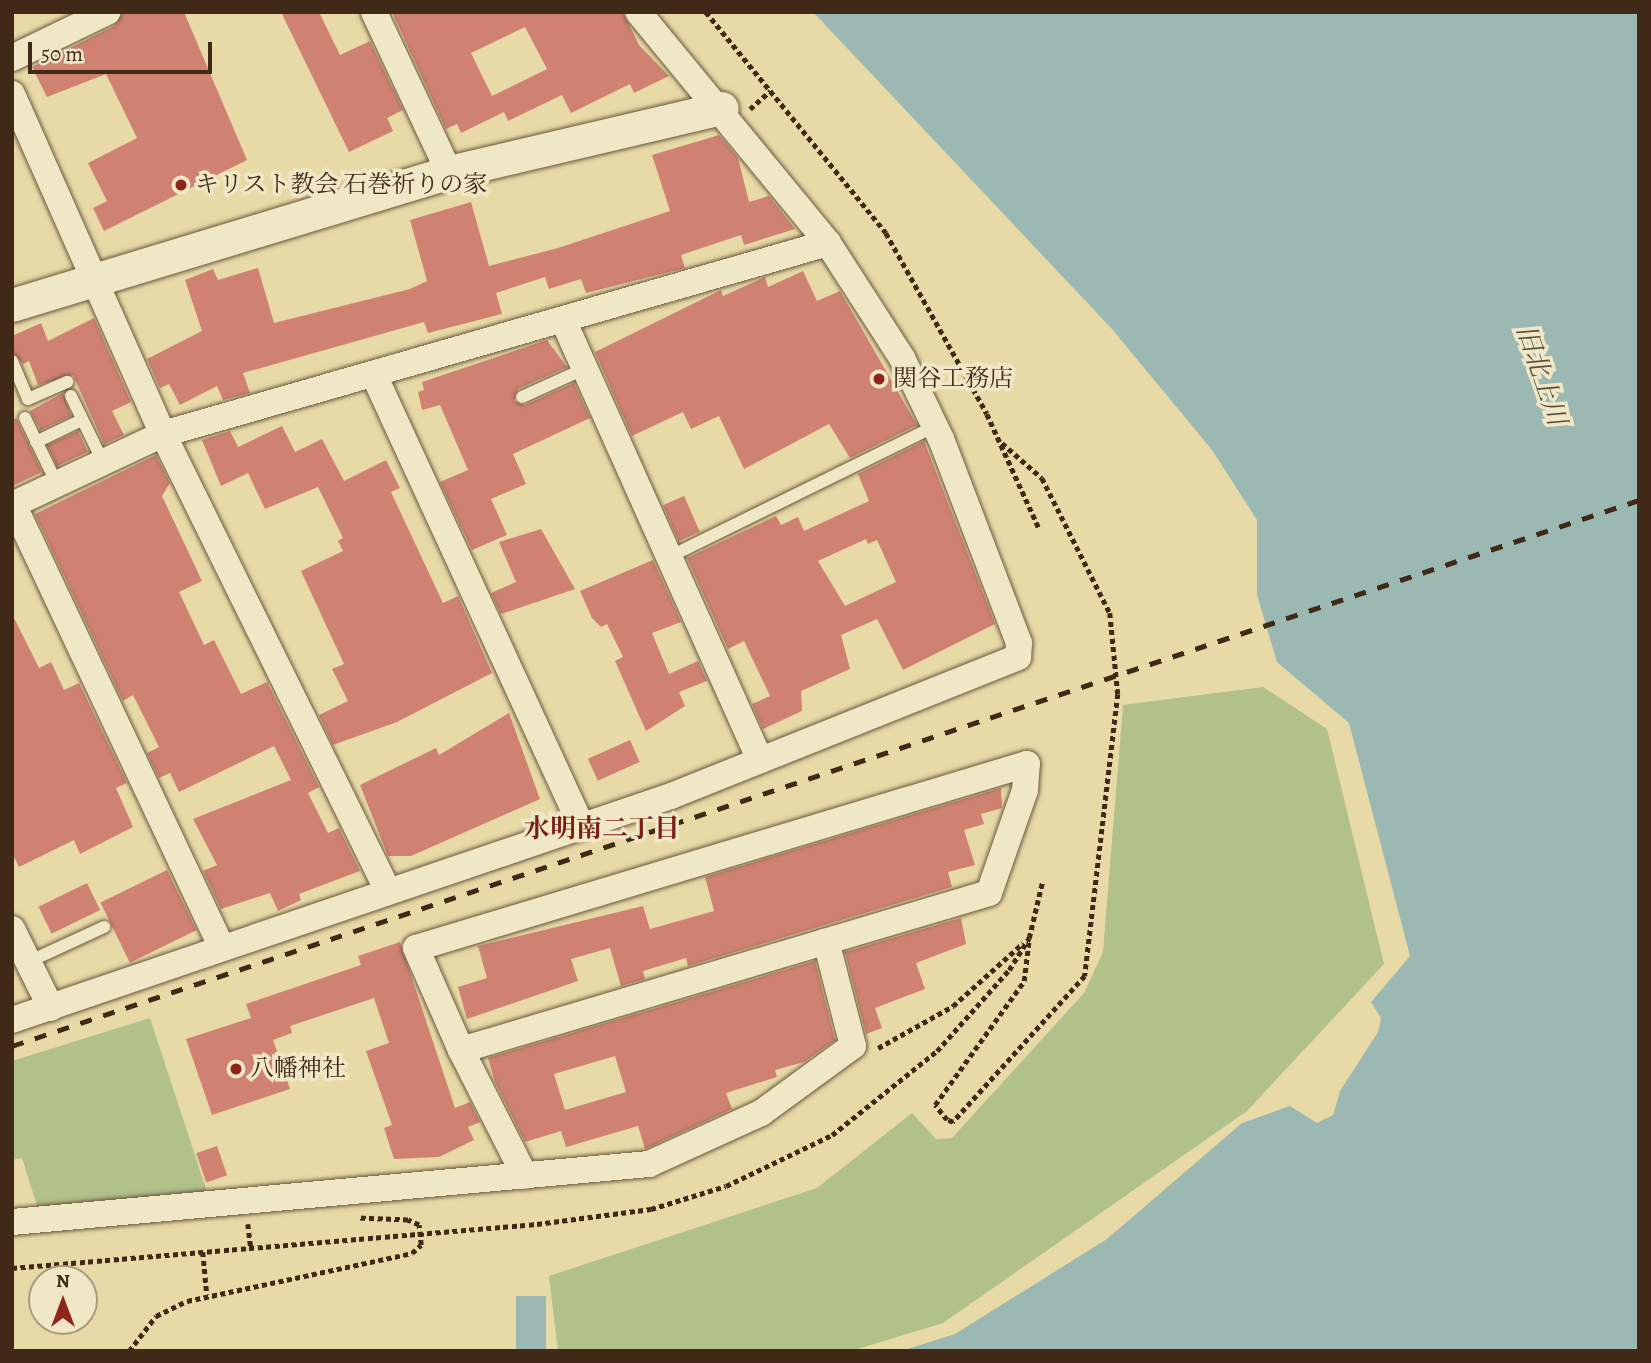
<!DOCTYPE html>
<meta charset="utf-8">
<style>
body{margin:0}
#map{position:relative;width:1651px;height:1363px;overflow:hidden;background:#e8daa7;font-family:Alegreya,"Noto Serif JP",serif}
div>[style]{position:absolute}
.green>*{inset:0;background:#b2c08a}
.water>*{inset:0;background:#9bb8b2;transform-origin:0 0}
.building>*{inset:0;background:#d08272;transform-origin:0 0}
.path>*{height:4.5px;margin-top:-2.25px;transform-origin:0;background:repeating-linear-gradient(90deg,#402a17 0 5px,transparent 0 8.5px)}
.roads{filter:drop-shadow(0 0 2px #6a563b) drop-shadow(0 0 2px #6a563b)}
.service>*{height:12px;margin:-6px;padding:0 6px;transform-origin:6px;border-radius:6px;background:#f0e7c6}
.minor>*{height:26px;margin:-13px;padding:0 13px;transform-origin:13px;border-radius:13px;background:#f0e7c6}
.tertiary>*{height:33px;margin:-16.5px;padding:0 16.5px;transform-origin:16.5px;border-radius:16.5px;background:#f0e7c6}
.rail>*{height:5px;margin-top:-2.5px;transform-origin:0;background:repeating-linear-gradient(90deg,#402a17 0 12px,transparent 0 24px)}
.dots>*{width:19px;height:19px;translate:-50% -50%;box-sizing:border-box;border:4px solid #f0e7c6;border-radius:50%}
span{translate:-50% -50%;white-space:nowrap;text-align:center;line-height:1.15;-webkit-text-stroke:7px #f0e7c6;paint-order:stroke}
.poi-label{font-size:24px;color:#402a17}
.left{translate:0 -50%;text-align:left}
.water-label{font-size:26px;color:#574e3e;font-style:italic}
.neighbourhood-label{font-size:26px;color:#7a1f14;font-weight:700}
.frame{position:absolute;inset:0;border:14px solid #402a17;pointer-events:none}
.north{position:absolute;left:28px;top:1265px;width:70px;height:70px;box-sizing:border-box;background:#f0e7c6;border:2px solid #aa9b80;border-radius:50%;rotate:0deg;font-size:19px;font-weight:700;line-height:28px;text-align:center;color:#402a17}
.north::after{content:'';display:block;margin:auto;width:24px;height:32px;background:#8f2418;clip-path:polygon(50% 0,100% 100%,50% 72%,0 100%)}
.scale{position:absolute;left:28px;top:42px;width:184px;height:32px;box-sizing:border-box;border:4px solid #402a17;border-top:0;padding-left:9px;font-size:21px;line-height:24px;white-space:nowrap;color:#402a17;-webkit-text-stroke:5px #f0e7c6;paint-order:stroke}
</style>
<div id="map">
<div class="green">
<i style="clip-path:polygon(1263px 687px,1327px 729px,1384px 964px,1247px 1111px,943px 1323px,851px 1351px,558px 1351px,549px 1276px,817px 1188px,912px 1113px,936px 1139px,952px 1138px,1084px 993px,1103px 952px,1123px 705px)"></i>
<i style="clip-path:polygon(150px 1018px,210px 1201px,39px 1212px,22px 1158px,12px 1160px,12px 1061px)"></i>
</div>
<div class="water">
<i style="clip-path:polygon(813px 12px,1639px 12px,1639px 1351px,901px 1351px,955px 1334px,1107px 1239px,1242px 1123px,1290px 1106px,1317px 1123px,1333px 1115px,1340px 1091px,1378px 1032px,1381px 1018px,1371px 1002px,1410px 956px,1349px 723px,1277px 662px,1257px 595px,1257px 520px,1212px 450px,1112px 329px)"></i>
<i style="left:516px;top:1296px;width:30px;height:55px"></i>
</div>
<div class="building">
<i style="clip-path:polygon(123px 12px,184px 12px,247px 160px,104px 231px,93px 208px,107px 201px,88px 163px,137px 138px,106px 74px,47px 97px,32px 67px,114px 26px)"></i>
<i style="clip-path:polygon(281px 12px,319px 12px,340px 55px,370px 41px,403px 110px,387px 118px,393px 131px,349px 152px)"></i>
<i style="clip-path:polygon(evenodd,392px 12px,623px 12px,639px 45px,669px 76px,634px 93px,630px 84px,571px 113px,562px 95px,508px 121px,504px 112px,461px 133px,457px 124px,446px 129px,392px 12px,525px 27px,547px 69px,492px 96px,471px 53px,525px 27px)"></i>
<i style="clip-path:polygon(719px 135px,738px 158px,749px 202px,769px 196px,795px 229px,744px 245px,741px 235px,681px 255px,685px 268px,586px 293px,581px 279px,549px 289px,545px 277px,496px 293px,502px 314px,428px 333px,424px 322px,243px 373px,250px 393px,223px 400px,217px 386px,180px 405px,169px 384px,160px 388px,147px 359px,202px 331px,185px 280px,213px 269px,218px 280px,258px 268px,274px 323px,410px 289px,427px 281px,410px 220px,471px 202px,489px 266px,558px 248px,670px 211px,652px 155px)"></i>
<i style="clip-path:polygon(803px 271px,817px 301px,840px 291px,917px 425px,850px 458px,829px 424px,744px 469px,719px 416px,691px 429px,683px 412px,632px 436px,595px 352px,721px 290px,723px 296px,765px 277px,768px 287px)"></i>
<i style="clip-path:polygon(94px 318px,131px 402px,112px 411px,124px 435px,104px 444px,73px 375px,38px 385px,29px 361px,23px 364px,12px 352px,12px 336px,41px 323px,48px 341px)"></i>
<i style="clip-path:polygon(547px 340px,567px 367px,518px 389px,514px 401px,525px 405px,574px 383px,590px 418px,513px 454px,526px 484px,491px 499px,507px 535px,472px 550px,440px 482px,468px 470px,440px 405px,422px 410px,418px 392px,424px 390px,422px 382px)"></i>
<i style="clip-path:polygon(63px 393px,71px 416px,41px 430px,30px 411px)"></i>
<i style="clip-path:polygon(16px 418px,42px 472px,12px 486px,12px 420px)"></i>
<i style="clip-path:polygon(282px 426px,295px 452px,322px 439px,344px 481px,386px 460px,400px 488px,391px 492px,443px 603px,458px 596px,492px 673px,397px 722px,333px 745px,319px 715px,348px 701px,332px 669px,344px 664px,301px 571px,343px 551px,338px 541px,343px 538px,318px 487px,265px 509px,248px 473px,221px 486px,202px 440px,230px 431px,238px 447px)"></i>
<i style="left:78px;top:431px;width:23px;height:34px;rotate:65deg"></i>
<i style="clip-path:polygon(evenodd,924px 441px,995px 624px,903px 670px,877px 619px,841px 635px,850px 669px,801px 691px,802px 711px,763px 729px,752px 704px,770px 696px,744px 641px,728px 649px,687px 558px,776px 516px,781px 525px,798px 517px,804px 531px,869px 501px,858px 474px,924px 441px,866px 539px,868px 544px,877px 540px,896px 582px,845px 606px,818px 561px,866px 539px)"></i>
<i style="clip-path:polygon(156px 455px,170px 483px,162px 496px,202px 581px,179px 592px,204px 645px,214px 640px,241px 694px,267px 682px,319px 787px,308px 793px,328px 833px,339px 828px,360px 871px,299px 894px,301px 900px,278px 911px,270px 893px,221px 909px,203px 871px,217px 865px,193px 819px,291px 780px,274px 746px,179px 792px,170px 773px,159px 778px,147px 753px,159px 747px,133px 695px,123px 701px,35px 514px)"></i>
<i style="left:684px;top:496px;width:39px;height:23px;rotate:66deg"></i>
<i style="clip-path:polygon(541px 529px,575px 589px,501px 614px,491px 593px,516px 582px,499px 542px)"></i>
<i style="clip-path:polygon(653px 560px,681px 622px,652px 633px,669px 674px,698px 661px,707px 681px,679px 692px,685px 706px,646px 731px,615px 661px,623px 657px,607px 624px,601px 627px,592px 618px,580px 591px)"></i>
<i style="clip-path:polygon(12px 614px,39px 668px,51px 662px,64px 690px,79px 683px,127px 783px,116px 788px,133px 827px,80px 854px,74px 840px,19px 867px,12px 853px)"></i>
<i style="clip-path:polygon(509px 713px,540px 799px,411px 856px,388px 856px,360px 785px,436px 748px,439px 755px)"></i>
<i style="left:630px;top:740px;width:24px;height:46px;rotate:66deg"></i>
<i style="clip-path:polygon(1001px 788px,1002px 808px,981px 814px,984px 824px,964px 830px,975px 865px,948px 872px,952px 887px,688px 966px,686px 958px,643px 971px,645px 979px,621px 986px,610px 948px,571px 959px,578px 981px,467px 1019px,458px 987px,487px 978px,478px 946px,643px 906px,650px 929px,714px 911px,705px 877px)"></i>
<i style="left:167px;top:870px;width:67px;height:74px;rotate:64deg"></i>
<i style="left:87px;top:883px;width:30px;height:54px;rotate:64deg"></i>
<i style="clip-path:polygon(961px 918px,966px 944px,916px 963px,925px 989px,875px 1008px,882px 1028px,866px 1034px,845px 952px)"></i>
<i style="clip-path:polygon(400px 942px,455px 1108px,470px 1102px,480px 1122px,468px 1127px,474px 1140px,439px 1157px,394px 1159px,384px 1128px,392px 1125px,366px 1051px,389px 1043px,374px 998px,290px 1026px,292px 1033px,273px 1040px,290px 1089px,212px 1115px,186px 1039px,251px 1018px,246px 1004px,361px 965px,358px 956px)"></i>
<i style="clip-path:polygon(evenodd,815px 961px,835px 1040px,804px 1062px,775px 1070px,777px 1077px,726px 1093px,732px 1109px,645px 1149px,638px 1126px,566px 1147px,561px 1131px,525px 1142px,495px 1082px,488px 1058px,815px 961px,615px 1056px,626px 1092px,565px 1110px,554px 1074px,615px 1056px)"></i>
<i style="left:217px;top:1146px;width:31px;height:22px;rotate:71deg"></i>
</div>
<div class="path">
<i style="left:706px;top:12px;width:285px;rotate:50.8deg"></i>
<i style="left:886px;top:233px;width:207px;rotate:60.8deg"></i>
<i style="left:987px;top:414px;width:125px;rotate:65.5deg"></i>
<i style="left:750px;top:109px;width:27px;rotate:-42deg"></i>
<i style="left:1002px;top:443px;width:53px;rotate:41.2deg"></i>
<i style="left:1042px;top:478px;width:151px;rotate:63.3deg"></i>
<i style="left:1110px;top:613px;width:81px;rotate:84.4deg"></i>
<i style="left:1118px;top:694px;width:284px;rotate:96.7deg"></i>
<i style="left:1085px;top:976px;width:197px;rotate:132.1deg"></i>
<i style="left:953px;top:1122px;width:6px;rotate:-162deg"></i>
<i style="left:947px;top:1120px;width:19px;rotate:-129deg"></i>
<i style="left:935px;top:1105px;width:153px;rotate:-54.3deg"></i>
<i style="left:1024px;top:981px;width:42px;rotate:-83.2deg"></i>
<i style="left:878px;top:1048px;width:86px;rotate:-29.2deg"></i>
<i style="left:953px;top:1006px;width:94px;rotate:-42deg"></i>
<i style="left:248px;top:1224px;width:24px;rotate:83deg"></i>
<i style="left:203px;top:1252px;width:43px;rotate:84.7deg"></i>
<i style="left:12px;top:1268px;width:527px;rotate:-4.79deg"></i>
<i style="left:537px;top:1224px;width:115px;rotate:-7.5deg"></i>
<i style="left:651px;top:1209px;width:78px;rotate:-17deg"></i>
<i style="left:726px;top:1186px;width:118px;rotate:-25.7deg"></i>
<i style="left:832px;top:1135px;width:134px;rotate:-38.7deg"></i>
<i style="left:937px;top:1051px;width:108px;rotate:-48.4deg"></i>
<i style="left:1009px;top:970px;width:38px;rotate:-58deg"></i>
<i style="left:1029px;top:938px;width:57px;rotate:-76.7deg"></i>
<i style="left:129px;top:1351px;width:44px;rotate:-52.4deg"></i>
<i style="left:156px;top:1316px;width:34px;rotate:-26deg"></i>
<i style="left:187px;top:1301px;width:230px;rotate:-12deg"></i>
<i style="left:412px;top:1253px;width:12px;rotate:-42deg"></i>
<i style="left:421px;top:1245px;width:20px;rotate:-96deg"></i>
<i style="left:419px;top:1225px;width:12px;rotate:-156deg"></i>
<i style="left:408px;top:1220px;width:50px;rotate:-177.7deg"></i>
</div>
<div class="roads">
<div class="service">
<i style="left:12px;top:361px;width:41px;rotate:67.2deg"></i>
<i style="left:28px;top:399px;width:43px;rotate:-23.6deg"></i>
<i style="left:71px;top:396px;width:73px;rotate:64.1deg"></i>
<i style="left:522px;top:397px;width:68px;rotate:-24.3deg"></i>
<i style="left:25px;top:418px;width:73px;rotate:64.1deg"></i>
<i style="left:36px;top:442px;width:51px;rotate:-25.6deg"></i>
<i style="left:667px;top:558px;width:299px;rotate:-26.2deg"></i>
<i style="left:28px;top:962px;width:84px;rotate:-24.7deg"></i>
</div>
<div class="minor">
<i style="left:374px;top:12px;width:177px;rotate:64.9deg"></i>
<i style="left:12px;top:58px;width:106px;rotate:-25.8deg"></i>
<i style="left:12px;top:94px;width:372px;rotate:66.1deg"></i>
<i style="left:163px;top:434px;width:509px;rotate:63.79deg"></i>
<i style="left:564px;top:322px;width:480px;rotate:65.9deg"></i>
<i style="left:374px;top:375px;width:493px;rotate:65.3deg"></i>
<i style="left:13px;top:504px;width:489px;rotate:64.8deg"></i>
<i style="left:12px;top:505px;width:167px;rotate:-25.2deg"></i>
<i style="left:163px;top:434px;width:692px;rotate:-16.03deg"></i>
<i style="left:12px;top:929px;width:88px;rotate:63.7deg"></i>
<i style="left:12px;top:1020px;width:696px;rotate:-18.77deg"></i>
<i style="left:671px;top:796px;width:374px;rotate:-21.8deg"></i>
<i style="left:1018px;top:657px;width:14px;rotate:-86deg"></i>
<i style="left:1019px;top:643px;width:218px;rotate:-110.9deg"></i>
<i style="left:941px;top:439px;width:90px;rotate:-115.7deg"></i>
<i style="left:902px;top:358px;width:137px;rotate:-122.8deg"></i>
<i style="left:828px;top:243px;width:299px;rotate:-129.4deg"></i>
<i style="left:461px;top:1050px;width:551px;rotate:-16.56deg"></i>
<i style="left:989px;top:893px;width:109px;rotate:-70.7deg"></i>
<i style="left:1025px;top:790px;width:26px;rotate:-86deg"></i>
<i style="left:1027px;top:764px;width:638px;rotate:163.24deg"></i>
<i style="left:416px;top:948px;width:111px;rotate:66.2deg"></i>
<i style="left:461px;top:1050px;width:141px;rotate:63.1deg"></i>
<i style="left:12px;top:1222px;width:640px;rotate:-5.2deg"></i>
<i style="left:649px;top:1164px;width:123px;rotate:-24.5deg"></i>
<i style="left:761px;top:1113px;width:114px;rotate:-36.1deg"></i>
<i style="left:853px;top:1046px;width:108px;rotate:-104.4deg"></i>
</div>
<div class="tertiary">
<i style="left:12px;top:305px;width:457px;rotate:-16.9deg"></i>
<i style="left:449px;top:172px;width:280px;rotate:-13.2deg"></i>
</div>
</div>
<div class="rail">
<i style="left:12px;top:1046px;width:1716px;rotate:-18.55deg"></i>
</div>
<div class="dots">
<i style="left:181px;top:185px;background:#8f2418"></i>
<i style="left:879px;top:379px;background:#8f2418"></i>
<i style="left:236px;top:1069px;background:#8f2418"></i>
</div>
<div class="poi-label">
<span class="left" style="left:195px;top:185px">キリスト教会 石巻祈りの家</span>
<span class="left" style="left:893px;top:379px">関谷工務店</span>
<span class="left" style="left:250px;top:1069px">八幡神社</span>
</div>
<div class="water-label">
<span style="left:1541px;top:375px;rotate:71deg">旧北上川</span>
</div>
<div class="neighbourhood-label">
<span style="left:602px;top:829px">水明南二丁目</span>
</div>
<div class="frame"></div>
<div class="north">N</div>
<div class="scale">50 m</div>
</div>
